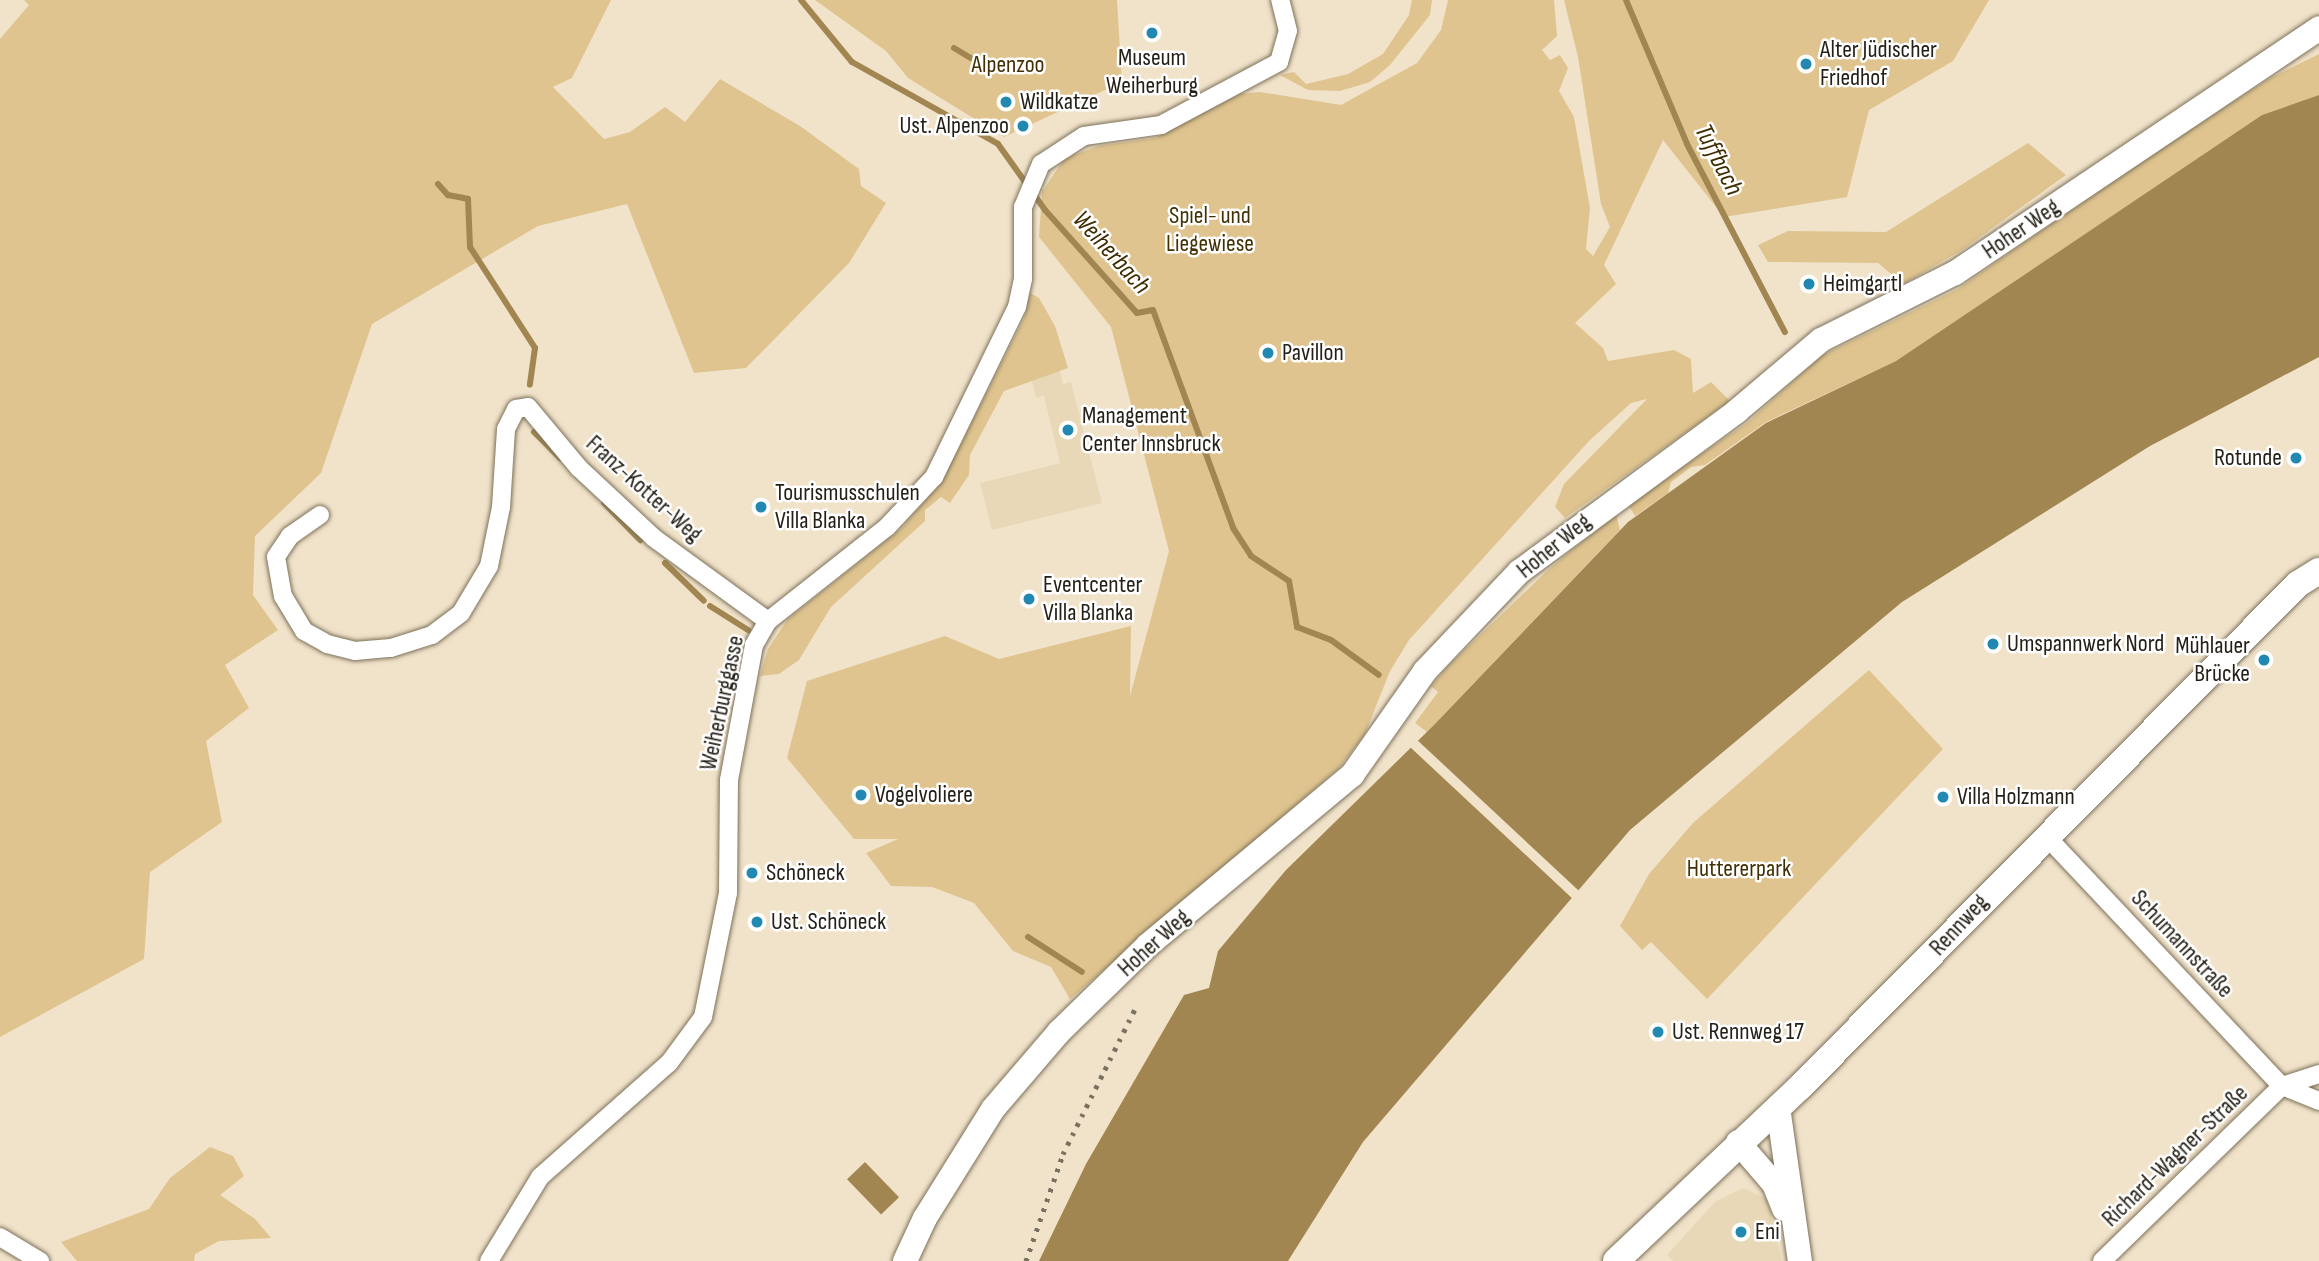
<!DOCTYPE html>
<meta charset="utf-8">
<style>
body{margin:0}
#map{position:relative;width:2319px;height:1261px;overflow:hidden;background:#f1e3ca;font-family:"Sofia Sans Condensed",sans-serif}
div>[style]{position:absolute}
.built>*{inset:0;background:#e8d8b7}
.green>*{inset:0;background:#dfc48f}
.water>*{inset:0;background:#a18651;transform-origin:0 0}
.pier>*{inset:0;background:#f1e3ca;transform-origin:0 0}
.stream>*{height:6px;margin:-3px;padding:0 3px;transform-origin:3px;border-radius:3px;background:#a18651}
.roads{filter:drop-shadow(0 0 2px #7d715a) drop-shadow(0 0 2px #7d715a)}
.street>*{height:18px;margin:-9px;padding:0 9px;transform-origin:9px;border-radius:9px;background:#fff}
.secondary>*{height:24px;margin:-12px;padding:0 12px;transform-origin:12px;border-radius:12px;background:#fff}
.primary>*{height:26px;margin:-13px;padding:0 13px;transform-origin:13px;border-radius:13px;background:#fff}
.rail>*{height:5px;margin-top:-2.5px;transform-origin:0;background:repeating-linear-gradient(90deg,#787060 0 3.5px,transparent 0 10.5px)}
.dots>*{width:19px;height:19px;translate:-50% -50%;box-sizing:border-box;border:4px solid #fff;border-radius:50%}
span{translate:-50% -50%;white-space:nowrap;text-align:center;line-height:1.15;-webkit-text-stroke:5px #fff;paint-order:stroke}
.poi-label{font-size:24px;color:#252017}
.left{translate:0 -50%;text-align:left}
.right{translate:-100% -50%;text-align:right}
.park-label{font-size:24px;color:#433002}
.street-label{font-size:24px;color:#252017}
.water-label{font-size:26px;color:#402d00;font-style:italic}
</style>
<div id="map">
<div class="built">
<i style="clip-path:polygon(1059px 368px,1063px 384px,1071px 382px,1102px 503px,992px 530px,980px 483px,1060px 463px,1044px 396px,1036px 397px,1030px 375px)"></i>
<i style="clip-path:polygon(1743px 1188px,1767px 1199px,1782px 1261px,1673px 1261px,1667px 1255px,1715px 1202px)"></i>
</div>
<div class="green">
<i style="clip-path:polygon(24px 0,611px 0,572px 78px,553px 87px,604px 139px,630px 132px,665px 107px,685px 122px,720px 79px,800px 126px,859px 169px,861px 186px,886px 203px,849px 263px,746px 368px,694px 373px,627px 204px,538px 226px,372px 324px,321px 473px,255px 536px,253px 595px,278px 630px,225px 665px,249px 708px,206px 741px,222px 822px,150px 872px,144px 959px,0 1037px,0 39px,29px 5px)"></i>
<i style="clip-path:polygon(815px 0,1117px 0,1122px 82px,1004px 137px,908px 78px,886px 51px)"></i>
<i style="clip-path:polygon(1412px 0,1432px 0,1430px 15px,1390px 65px,1370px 82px,1340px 91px,1308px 90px,1280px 75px,1294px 72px,1306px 84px,1348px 74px,1383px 54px,1409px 15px)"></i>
<i style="clip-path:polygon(1448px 0,1554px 0,1557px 36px,1542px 50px,1550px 60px,1560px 55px,1568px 68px,1559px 91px,1574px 117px,1590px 208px,1586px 249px,1593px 256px,1610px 227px,1601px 204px,1578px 57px,1564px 0,1989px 0,1953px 61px,1869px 110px,1847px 197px,1724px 217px,1663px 140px,1604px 265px,1616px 284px,1575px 323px,1603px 348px,1608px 361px,1674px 350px,1691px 359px,1693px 393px,1711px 382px,1730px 401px,1565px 518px,1555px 507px,1564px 484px,1647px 399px,1631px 403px,1589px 441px,1409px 640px,1390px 671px,1365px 734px,1339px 768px,1070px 999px,1051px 967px,1013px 951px,974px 903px,932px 887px,891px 886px,866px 853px,898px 839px,854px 839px,787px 758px,807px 681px,945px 636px,999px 659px,1131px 626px,1130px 696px,1169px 551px,1111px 327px,1039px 237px,1042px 192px,1064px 159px,1098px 146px,1155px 138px,1240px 94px,1260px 92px,1341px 105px,1417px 63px,1441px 30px)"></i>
<i style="clip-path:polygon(2319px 54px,2319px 95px,2262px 115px,1896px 361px,1766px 422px,1705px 465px,1691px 467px,1671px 482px,1668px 493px,1635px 516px,1628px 504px,1747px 423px,1821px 356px,1958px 289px,2139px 163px,2272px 77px)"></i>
<i style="clip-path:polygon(2028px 143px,2066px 175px,1962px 250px,1903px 284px,1878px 263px,1768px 262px,1758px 245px,1788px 231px,1886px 232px)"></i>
<i style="clip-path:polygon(1030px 293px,1039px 298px,1055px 326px,1068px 368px,1004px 391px,970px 455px,969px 475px,950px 503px,941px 497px,925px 510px,925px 521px,831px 607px,799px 660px,779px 674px,760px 676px,768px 649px,788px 619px,901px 529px,943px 479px,1024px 319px)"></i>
<i style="clip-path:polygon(1616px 514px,1620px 530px,1433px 726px,1427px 732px,1415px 723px,1438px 692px,1431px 686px,1448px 666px,1549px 569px)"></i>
<i style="clip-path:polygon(1869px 670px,1943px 749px,1707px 999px,1651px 942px,1642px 950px,1620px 926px,1649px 874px,1693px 823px)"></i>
<i style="clip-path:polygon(210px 1147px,233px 1156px,244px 1176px,220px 1195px,255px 1219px,271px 1238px,219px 1241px,195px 1254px,194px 1261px,77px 1261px,61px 1242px,149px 1209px,170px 1178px)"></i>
</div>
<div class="water">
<i style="clip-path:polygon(2319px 95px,2319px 357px,2150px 446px,1902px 602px,1630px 830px,1363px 1142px,1288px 1261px,1039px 1261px,1086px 1164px,1184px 995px,1209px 988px,1218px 951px,1286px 870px,1433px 726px,1628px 522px,1766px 423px,1896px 361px,2262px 115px)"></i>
<i style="left:865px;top:1162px;width:49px;height:25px;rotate:46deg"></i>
</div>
<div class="pier">
<i style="left:1415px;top:738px;width:227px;height:10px;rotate:43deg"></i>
</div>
<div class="stream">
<i style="left:801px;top:0;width:80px;rotate:50.6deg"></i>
<i style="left:852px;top:62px;width:167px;rotate:29.3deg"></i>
<i style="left:998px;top:144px;width:81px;rotate:54.5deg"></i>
<i style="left:1045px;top:210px;width:138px;rotate:48.2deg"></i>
<i style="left:1137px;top:313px;width:16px;rotate:-11deg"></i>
<i style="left:1153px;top:310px;width:232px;rotate:69.8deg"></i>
<i style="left:1233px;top:528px;width:33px;rotate:57deg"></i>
<i style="left:1251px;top:556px;width:45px;rotate:33.3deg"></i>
<i style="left:1289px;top:581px;width:47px;rotate:80.1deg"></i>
<i style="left:1297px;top:627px;width:36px;rotate:21deg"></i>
<i style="left:1331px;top:640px;width:59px;rotate:36.1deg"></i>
<i style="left:1626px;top:0;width:156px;rotate:67deg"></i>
<i style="left:1687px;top:144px;width:212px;rotate:62.5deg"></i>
<i style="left:954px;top:48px;width:35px;rotate:31deg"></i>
<i style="left:438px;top:184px;width:15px;rotate:48deg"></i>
<i style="left:448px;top:195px;width:20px;rotate:11deg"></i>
<i style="left:468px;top:199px;width:48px;rotate:87.6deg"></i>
<i style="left:470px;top:247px;width:120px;rotate:57.2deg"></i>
<i style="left:535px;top:348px;width:37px;rotate:98deg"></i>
<i style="left:534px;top:432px;width:37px;rotate:45deg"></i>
<i style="left:604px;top:503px;width:52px;rotate:45.8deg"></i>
<i style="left:665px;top:563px;width:54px;rotate:44.3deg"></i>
<i style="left:710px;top:606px;width:45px;rotate:32.3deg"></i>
<i style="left:1028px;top:937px;width:64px;rotate:32.9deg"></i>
</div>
<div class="roads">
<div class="street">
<i style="left:320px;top:515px;width:37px;rotate:145deg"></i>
<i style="left:290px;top:536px;width:25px;rotate:124deg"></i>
<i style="left:276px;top:557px;width:40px;rotate:80deg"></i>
<i style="left:283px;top:596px;width:41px;rotate:59deg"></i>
<i style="left:304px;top:631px;width:26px;rotate:29deg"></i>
<i style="left:327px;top:644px;width:29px;rotate:14deg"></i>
<i style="left:355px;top:651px;width:36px;rotate:-5deg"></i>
<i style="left:391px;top:648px;width:43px;rotate:-17.6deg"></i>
<i style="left:432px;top:635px;width:36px;rotate:-37deg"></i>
<i style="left:461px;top:613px;width:55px;rotate:-59.2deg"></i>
<i style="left:489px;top:566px;width:60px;rotate:-78.5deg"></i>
<i style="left:501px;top:507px;width:78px;rotate:-86.3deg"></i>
<i style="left:506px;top:429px;width:22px;rotate:-63deg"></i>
<i style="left:516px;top:409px;width:12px;rotate:-9deg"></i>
<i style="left:528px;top:407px;width:80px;rotate:50.1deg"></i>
<i style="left:579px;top:468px;width:103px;rotate:43deg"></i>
<i style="left:654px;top:538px;width:141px;rotate:36.1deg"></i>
<i style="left:2046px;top:836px;width:344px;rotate:46.7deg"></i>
<i style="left:2282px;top:1086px;width:40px;rotate:22deg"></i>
<i style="left:0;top:1237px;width:47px;rotate:31deg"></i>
<i style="left:489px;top:1261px;width:98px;rotate:-58.7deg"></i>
<i style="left:540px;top:1177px;width:172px;rotate:-41.5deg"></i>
<i style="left:669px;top:1063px;width:57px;rotate:-53.5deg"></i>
<i style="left:703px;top:1017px;width:126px;rotate:-78.6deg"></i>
<i style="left:728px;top:893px;width:113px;rotate:-89.5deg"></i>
<i style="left:729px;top:780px;width:137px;rotate:-79.5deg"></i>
<i style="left:754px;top:645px;width:28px;rotate:-60deg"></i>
<i style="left:768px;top:621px;width:152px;rotate:-38.3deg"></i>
<i style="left:887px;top:527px;width:69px;rotate:-46.8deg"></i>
<i style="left:934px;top:477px;width:189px;rotate:-64deg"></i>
<i style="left:1017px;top:307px;width:29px;rotate:-78deg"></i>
<i style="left:1023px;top:279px;width:72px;rotate:-90deg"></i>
<i style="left:1023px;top:207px;width:47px;rotate:-67.3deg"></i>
<i style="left:1041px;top:164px;width:51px;rotate:-33.1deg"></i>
<i style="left:1084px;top:136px;width:78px;rotate:-8.1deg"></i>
<i style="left:1161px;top:125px;width:134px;rotate:-28.1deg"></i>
<i style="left:1279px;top:62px;width:32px;rotate:-74deg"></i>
<i style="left:1288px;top:31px;width:32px;rotate:-104deg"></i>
<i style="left:2102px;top:1261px;width:251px;rotate:-44.2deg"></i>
<i style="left:2282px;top:1086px;width:39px;rotate:-18deg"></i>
</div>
<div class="secondary">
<i style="left:1778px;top:1107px;width:156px;rotate:81.9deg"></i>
<i style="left:1738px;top:1142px;width:55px;rotate:49.4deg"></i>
<i style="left:1774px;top:1184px;width:27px;rotate:68deg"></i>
<i style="left:905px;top:1261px;width:47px;rotate:-65.1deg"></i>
<i style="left:925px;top:1218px;width:128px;rotate:-58deg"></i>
<i style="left:993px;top:1109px;width:101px;rotate:-49.4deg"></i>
<i style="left:1059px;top:1032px;width:124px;rotate:-44.3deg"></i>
<i style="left:1148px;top:945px;width:266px;rotate:-39.8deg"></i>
<i style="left:1352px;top:775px;width:127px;rotate:-54.9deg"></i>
<i style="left:1425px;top:671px;width:137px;rotate:-46.5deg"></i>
<i style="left:1519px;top:572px;width:271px;rotate:-36.4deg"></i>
<i style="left:1737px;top:411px;width:110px;rotate:-40.2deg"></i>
<i style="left:1821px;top:340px;width:150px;rotate:-26.6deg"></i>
<i style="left:1955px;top:273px;width:439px;rotate:-33.9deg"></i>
</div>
<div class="primary">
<i style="left:1616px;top:1261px;width:253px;rotate:-43.4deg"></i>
<i style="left:1800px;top:1087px;width:708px;rotate:-45.29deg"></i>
<i style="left:2298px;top:584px;width:25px;rotate:-32deg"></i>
</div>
</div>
<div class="rail">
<i style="left:1026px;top:1261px;width:113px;rotate:-70.9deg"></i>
<i style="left:1063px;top:1154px;width:164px;rotate:-63.6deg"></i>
</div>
<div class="dots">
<i style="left:1152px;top:33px;background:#2088b1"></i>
<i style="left:1806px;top:64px;background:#2088b1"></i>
<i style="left:1006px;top:102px;background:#2088b1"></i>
<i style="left:1023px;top:126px;background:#2088b1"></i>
<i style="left:1809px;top:284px;background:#2088b1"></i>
<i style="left:1268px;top:353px;background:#2088b1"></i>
<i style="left:1068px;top:430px;background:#2088b1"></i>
<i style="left:2296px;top:458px;background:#2088b1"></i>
<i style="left:761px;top:507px;background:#2088b1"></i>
<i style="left:1029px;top:599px;background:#2088b1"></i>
<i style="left:1993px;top:644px;background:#2088b1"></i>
<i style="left:2264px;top:660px;background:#2088b1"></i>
<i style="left:861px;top:795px;background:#2088b1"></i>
<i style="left:1943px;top:797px;background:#2088b1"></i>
<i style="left:752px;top:873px;background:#2088b1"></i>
<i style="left:757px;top:922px;background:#2088b1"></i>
<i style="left:1658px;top:1032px;background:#2088b1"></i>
<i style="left:1741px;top:1232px;background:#2088b1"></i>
</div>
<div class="poi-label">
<span class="left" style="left:1820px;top:64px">Alter Jüdischer<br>Friedhof</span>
<span style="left:1152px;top:72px">Museum<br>Weiherburg</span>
<span class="left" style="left:1020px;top:102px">Wildkatze</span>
<span class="right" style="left:1009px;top:126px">Ust. Alpenzoo</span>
<span class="left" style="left:1823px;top:284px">Heimgartl</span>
<span class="left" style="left:1282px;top:353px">Pavillon</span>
<span class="left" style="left:1082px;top:430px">Management<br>Center Innsbruck</span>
<span class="right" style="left:2282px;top:458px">Rotunde</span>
<span class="left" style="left:775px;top:507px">Tourismusschulen<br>Villa Blanka</span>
<span class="left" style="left:1043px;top:599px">Eventcenter<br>Villa Blanka</span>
<span class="left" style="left:2007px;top:644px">Umspannwerk Nord</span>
<span class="right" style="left:2250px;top:660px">Mühlauer<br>Brücke</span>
<span class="left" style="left:875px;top:795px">Vogelvoliere</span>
<span class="left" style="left:1957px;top:797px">Villa Holzmann</span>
<span class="left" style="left:766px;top:873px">Schöneck</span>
<span class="left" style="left:771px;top:922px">Ust. Schöneck</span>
<span class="left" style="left:1672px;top:1032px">Ust. Rennweg 17</span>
<span class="left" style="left:1755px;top:1232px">Eni</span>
</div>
<div class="park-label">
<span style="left:1008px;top:65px">Alpenzoo</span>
<span style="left:1210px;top:230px">Spiel- und<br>Liegewiese</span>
<span style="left:1739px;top:869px">Huttererpark</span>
</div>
<div class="street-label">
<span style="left:2021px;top:229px;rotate:-34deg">Hoher Weg</span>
<span style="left:644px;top:489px;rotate:42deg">Franz-Kotter-Weg</span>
<span style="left:1554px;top:546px;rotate:-39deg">Hoher Weg</span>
<span style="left:722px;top:703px;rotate:-78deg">Weiherburggasse</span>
<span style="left:1959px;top:925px;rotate:-47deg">Rennweg</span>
<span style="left:1154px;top:943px;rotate:-42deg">Hoher Weg</span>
<span style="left:2182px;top:944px;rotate:47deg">Schumannstraße</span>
<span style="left:2175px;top:1156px;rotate:-44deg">Richard-Wagner-Straße</span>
</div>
<div class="water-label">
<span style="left:1718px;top:160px;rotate:63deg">Tuffbach</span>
<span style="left:1111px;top:253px;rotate:48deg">Weiherbach</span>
</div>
</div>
